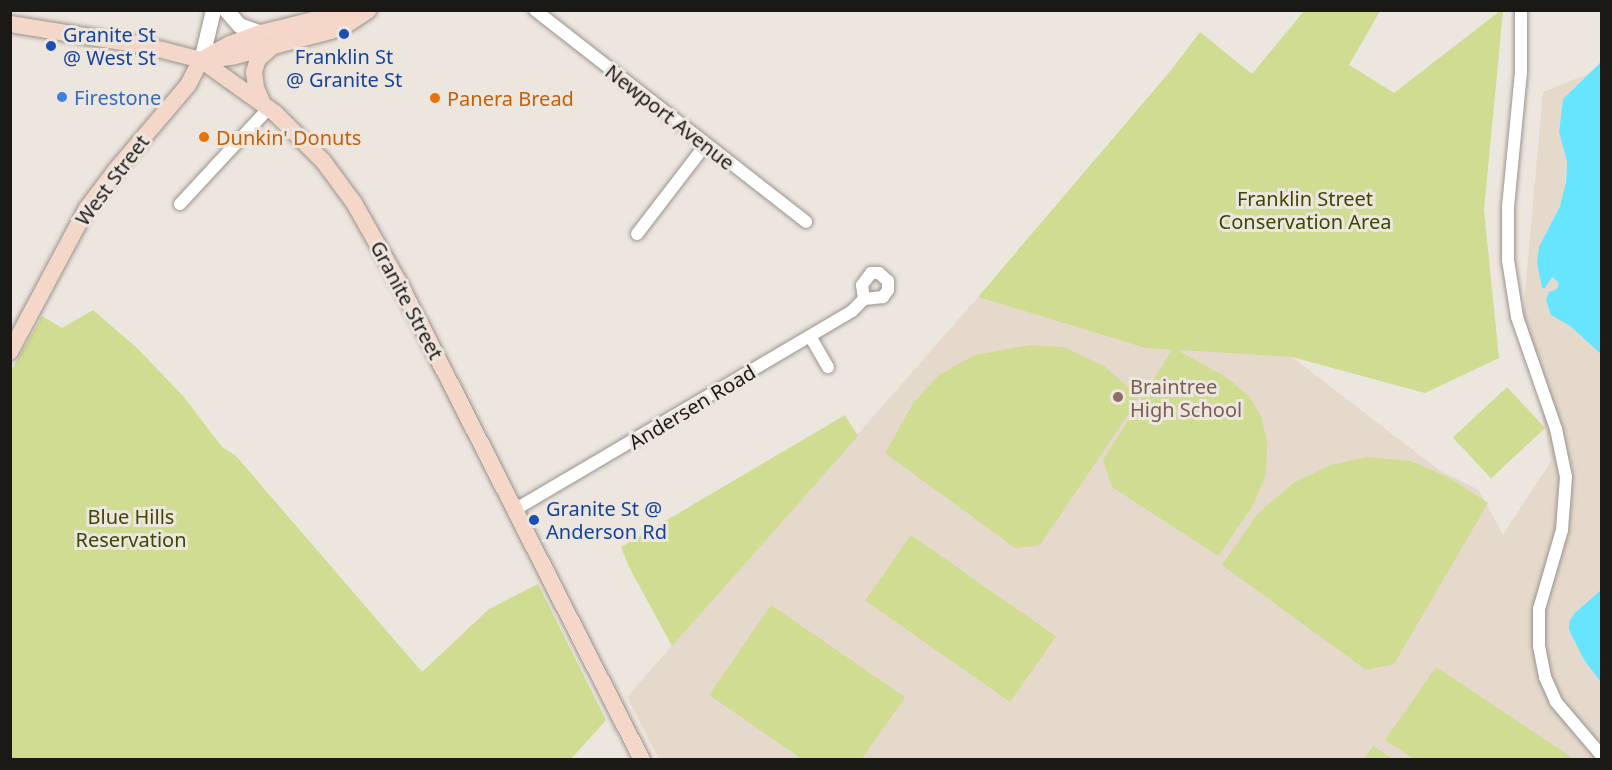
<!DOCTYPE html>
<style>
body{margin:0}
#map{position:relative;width:1612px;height:770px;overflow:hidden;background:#ede6df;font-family:"Noto Sans",sans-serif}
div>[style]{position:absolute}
.built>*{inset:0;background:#e5d9cc}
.green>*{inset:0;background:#cfdc92;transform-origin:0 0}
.water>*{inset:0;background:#67e4fe}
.roads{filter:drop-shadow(0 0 2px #9a948d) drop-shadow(0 0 2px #9a948d)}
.minor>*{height:12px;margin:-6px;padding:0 6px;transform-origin:6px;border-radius:6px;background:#fff}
.tertiary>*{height:15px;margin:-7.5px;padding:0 7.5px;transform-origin:7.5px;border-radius:7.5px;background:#fff}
.secondary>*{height:16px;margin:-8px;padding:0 8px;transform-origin:8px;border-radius:8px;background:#f4d7c8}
.dots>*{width:16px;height:16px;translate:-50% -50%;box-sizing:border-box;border:3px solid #ede6df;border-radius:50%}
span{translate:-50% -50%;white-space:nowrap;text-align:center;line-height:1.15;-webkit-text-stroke:6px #ede6df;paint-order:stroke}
.transit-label{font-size:20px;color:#164399}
.left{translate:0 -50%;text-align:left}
.shop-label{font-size:20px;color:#366cbe}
.food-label{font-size:20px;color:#c56008}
.street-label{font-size:20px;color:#1b1916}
.park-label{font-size:20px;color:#3f4600}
.education-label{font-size:20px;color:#785e54}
.frame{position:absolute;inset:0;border:12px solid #1b1916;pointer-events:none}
</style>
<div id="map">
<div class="built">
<i style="clip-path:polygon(1588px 74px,1563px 99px,1559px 132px,1567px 161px,1564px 197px,1541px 243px,1537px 263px,1544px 288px,1552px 277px,1559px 283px,1551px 315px,1570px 326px,1601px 354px,1601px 590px,1569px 622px,1569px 630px,1584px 660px,1601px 682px,1601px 759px,659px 759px,627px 697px,978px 297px,1145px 348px,1292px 357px,1439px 470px,1479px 490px,1503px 535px,1551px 461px,1523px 314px,1543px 92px)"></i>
</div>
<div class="green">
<i style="clip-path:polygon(1304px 11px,1380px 11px,1349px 65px,1394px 93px,1500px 11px,1503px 11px,1484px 210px,1499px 358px,1425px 393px,1292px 357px,1177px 350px,1226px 377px,1249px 396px,1261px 416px,1267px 441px,1266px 475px,1252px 507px,1218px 556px,1112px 487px,1103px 460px,1172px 350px,1145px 348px,978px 297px,1172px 69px,1200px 32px,1252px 74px)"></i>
<i style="clip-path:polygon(93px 310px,137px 348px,184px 397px,222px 447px,236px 456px,422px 672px,489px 609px,538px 584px,606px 720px,571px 759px,11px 759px,11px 371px,42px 316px,62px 328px)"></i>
<i style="clip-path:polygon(1029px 345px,1063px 347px,1104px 366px,1140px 397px,1040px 545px,1015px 548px,885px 453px,914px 402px,939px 375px,975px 355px)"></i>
<i style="left:1507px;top:387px;width:56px;height:74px;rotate:47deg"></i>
<i style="clip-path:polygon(845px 415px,858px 436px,672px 646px,629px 567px,621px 547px)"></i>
<i style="clip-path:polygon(1367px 457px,1410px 461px,1448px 477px,1488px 503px,1394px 664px,1366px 670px,1222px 565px,1258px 513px,1295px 482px,1331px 465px)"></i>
<i style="left:911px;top:535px;width:177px;height:80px;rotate:35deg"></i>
<i style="clip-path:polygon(771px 605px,905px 697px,862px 759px,802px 759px,709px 695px)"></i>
<i style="clip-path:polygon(1436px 667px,1571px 757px,1569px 760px,1414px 759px,1385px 740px)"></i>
<i style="clip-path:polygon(1373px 746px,1393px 759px,1364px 759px)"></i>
</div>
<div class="water">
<i style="clip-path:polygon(1601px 62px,1602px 62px,1601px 354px,1570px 326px,1551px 315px,1546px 300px,1549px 292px,1557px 289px,1559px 283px,1552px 277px,1544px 289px,1542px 287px,1537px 263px,1539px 247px,1560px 206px,1566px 182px,1567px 161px,1559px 132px,1563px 99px)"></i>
<i style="clip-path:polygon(1601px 590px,1601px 682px,1584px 660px,1569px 630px,1569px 622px,1575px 613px)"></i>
</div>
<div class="roads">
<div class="minor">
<i style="left:535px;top:10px;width:344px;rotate:38deg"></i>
<i style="left:1521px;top:10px;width:62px;rotate:90deg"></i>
<i style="left:1521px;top:72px;width:137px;rotate:95.5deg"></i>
<i style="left:1508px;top:208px;width:52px;rotate:90deg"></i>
<i style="left:1508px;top:260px;width:58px;rotate:81deg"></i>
<i style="left:1517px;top:317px;width:119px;rotate:70.8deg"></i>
<i style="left:1556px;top:429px;width:49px;rotate:78.2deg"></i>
<i style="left:1566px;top:477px;width:53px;rotate:94.3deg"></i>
<i style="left:1562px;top:530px;width:82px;rotate:106.2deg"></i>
<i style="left:1539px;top:609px;width:37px;rotate:90deg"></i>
<i style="left:1539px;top:646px;width:32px;rotate:79deg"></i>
<i style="left:1545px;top:677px;width:27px;rotate:66deg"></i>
<i style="left:1556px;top:702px;width:71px;rotate:49.6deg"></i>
<i style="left:180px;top:204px;width:131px;rotate:-47.2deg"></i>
<i style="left:637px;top:234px;width:113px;rotate:-52.5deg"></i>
<i style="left:871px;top:273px;width:8px"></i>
<i style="left:879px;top:273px;width:12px;rotate:42deg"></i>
<i style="left:888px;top:281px;width:9px;rotate:90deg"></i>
<i style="left:888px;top:290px;width:9px;rotate:126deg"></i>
<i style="left:883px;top:297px;width:19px;rotate:174deg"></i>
<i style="left:864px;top:299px;width:14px;rotate:-98deg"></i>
<i style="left:862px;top:285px;width:15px;rotate:-53deg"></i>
<i style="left:810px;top:336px;width:36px;rotate:60deg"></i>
<i style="left:516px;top:509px;width:390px;rotate:-30.5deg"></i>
<i style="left:852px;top:311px;width:17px;rotate:-45deg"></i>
</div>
<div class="tertiary">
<i style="left:226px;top:10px;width:20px;rotate:49deg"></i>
<i style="left:239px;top:25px;width:23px;rotate:20deg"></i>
<i style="left:201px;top:60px;width:51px;rotate:-76.5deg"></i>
</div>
<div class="secondary">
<i style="left:10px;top:24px;width:139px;rotate:9.1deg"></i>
<i style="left:147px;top:46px;width:56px;rotate:14.5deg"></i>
<i style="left:201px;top:60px;width:91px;rotate:35.6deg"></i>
<i style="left:275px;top:113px;width:68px;rotate:45deg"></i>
<i style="left:323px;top:161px;width:52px;rotate:53.6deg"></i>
<i style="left:354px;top:203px;width:95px;rotate:60.5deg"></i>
<i style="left:401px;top:286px;width:532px;rotate:63.05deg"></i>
<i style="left:201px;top:60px;width:33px;rotate:-29deg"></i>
<i style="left:230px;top:44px;width:33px;rotate:-20deg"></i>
<i style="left:261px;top:33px;width:70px;rotate:-14deg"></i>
<i style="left:329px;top:16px;width:40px;rotate:-8.5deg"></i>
<i style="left:208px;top:60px;width:27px;rotate:-8deg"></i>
<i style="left:235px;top:56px;width:99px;rotate:-14.6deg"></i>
<i style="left:331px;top:31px;width:20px;rotate:-24deg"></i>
<i style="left:349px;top:23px;width:20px;rotate:-33deg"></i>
<i style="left:262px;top:102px;width:15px;rotate:-113deg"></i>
<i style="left:256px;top:88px;width:16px;rotate:-97deg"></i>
<i style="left:254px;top:72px;width:14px;rotate:-73deg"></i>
<i style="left:258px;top:59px;width:18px;rotate:-41deg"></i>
<i style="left:10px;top:352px;width:163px;rotate:-61.9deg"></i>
<i style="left:87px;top:208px;width:46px;rotate:-52.9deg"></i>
<i style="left:115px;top:171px;width:113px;rotate:-49.7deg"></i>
<i style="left:188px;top:85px;width:28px;rotate:-63deg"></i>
</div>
</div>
<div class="dots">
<i style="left:344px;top:34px;background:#1a4fb4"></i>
<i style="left:51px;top:46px;background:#1a4fb4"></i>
<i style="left:62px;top:97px;background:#3f7fe0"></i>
<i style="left:435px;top:98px;background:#e8710a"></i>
<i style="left:204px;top:137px;background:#e8710a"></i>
<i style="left:1118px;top:397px;background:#8d6e63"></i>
<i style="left:534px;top:520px;background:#1a4fb4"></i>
</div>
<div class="transit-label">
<span class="left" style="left:63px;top:46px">Granite St<br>@ West St</span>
<span style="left:344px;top:68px">Franklin St<br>@ Granite St</span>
<span class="left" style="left:546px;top:520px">Granite St @<br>Anderson Rd</span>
</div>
<div class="shop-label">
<span class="left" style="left:74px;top:97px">Firestone</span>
</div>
<div class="food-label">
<span class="left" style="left:447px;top:98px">Panera Bread</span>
<span class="left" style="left:216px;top:137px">Dunkin' Donuts</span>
</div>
<div class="street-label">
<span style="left:670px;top:117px;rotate:38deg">Newport Avenue</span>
<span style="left:112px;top:180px;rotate:-53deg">West Street</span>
<span style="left:407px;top:300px;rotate:62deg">Granite Street</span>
<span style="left:692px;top:407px;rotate:-31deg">Andersen Road</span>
</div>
<div class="park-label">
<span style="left:1305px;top:210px">Franklin Street<br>Conservation Area</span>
<span style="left:131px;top:528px">Blue Hills<br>Reservation</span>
</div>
<div class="education-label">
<span class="left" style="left:1130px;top:398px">Braintree<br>High School</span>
</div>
<div class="frame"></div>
</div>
